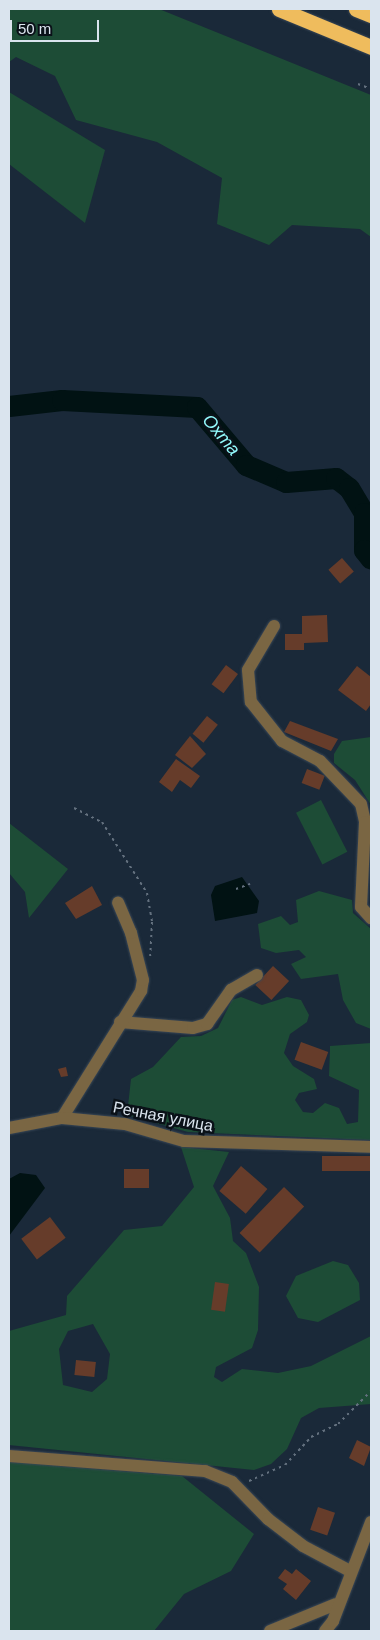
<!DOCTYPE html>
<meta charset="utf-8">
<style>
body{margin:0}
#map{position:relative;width:380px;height:1640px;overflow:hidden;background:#1a2939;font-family:Arial,sans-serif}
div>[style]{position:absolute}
.green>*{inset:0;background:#1d4c36;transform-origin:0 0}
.water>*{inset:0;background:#011213}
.river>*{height:21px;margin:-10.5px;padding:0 10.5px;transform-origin:10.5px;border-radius:10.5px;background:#011213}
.building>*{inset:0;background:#663c2a;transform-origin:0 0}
.path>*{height:2px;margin-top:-1px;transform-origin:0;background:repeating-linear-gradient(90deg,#64717f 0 2.5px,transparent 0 6.5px)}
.roads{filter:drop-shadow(0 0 1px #394756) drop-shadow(0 0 1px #394756)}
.minor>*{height:12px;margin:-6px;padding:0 6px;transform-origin:6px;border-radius:6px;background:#7a6643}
.highway>*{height:15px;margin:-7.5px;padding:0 7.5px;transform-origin:7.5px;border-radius:7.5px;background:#efbc5d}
span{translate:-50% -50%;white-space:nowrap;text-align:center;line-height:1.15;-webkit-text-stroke:5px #0a1118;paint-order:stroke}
.street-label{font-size:16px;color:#dae4ee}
.water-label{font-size:18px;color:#91f8fa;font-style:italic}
.frame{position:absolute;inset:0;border:10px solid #dae4ee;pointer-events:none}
.scale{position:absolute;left:10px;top:20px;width:89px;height:22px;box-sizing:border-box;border:2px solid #dae4ee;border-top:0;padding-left:6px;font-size:15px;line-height:18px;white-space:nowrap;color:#dae4ee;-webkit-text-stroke:4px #0a1118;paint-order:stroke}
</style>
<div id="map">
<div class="green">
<i style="clip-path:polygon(9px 9px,159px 9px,371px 95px,371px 237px,360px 229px,292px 225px,269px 245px,217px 224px,222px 178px,157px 142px,76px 120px,55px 76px,16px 57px,9px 62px)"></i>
<i style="clip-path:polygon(9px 92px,105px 150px,85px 223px,9px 164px)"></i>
<i style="clip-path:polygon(371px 737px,371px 805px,355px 780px,334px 763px,334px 754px,342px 741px)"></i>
<i style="left:321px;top:800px;width:58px;height:28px;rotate:63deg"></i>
<i style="clip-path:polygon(9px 823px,68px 869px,29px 918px,25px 892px,9px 873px)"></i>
<i style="clip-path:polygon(319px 891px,352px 900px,353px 913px,371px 929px,371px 1029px,356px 1023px,343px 1000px,338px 974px,301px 979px,291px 964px,306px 957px,299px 950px,276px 953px,261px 948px,258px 924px,281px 916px,290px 925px,298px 922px,296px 900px)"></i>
<i style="clip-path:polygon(241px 997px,262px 1005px,287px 997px,301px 1000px,309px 1015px,307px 1022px,290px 1034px,284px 1053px,293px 1066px,314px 1079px,317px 1089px,299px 1093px,295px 1100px,303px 1112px,313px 1113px,325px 1103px,339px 1108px,347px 1124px,358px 1122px,359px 1090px,329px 1076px,330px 1050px,330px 1046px,371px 1043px,371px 1140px,188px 1132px,127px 1115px,131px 1079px,153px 1067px,181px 1037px,201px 1036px,218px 1028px,232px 1000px)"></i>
<i style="clip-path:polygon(evenodd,181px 1147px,229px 1152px,213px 1186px,230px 1218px,233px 1241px,246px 1253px,259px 1287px,258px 1330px,252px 1348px,216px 1367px,214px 1377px,222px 1382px,242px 1369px,278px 1373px,311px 1366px,371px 1336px,371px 1404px,319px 1408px,301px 1418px,287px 1449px,271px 1464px,254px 1470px,9px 1445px,9px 1331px,66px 1315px,67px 1296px,124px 1230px,162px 1226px,194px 1187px,181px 1147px,93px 1324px,110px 1354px,107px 1379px,92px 1392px,63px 1385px,59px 1349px,68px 1331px,93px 1324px)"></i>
<i style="clip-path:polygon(333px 1261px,348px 1265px,359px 1283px,360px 1300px,318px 1322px,298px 1318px,286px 1296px,296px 1276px)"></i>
<i style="clip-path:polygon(9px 1462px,182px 1476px,254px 1534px,231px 1571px,184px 1594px,154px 1631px,9px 1631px)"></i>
</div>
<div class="water">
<i style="clip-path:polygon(242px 877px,259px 901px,257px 913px,215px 921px,211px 895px,215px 886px)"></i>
<i style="clip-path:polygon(20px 1173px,36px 1175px,45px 1188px,9px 1236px,9px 1179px)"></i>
</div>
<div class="river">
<i style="left:9px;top:406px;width:53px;rotate:-6.5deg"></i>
<i style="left:62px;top:400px;width:135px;rotate:3deg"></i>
<i style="left:197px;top:407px;width:76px;rotate:49.8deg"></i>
<i style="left:246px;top:465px;width:43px;rotate:23deg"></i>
<i style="left:286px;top:482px;width:50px;rotate:-4.6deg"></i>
<i style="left:336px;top:478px;width:16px;rotate:38deg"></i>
<i style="left:349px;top:488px;width:29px;rotate:59deg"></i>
<i style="left:364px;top:513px;width:37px;rotate:90deg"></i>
<i style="left:364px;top:550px;width:11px;rotate:52deg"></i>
</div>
<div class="building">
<i style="left:342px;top:558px;width:18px;height:18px;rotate:49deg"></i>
<i style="clip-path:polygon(327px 615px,328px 642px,304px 643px,304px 650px,285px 650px,285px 634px,302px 634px,302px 616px)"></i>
<i style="left:226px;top:665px;width:15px;height:24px;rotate:37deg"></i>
<i style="clip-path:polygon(357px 666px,371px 677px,371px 704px,366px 711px,338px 690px)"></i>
<i style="left:207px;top:716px;width:14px;height:23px;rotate:39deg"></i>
<i style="clip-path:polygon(290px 721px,338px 739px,331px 751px,284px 732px)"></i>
<i style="clip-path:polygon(190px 736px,206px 754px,192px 768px,175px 755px)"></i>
<i style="clip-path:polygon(176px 759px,200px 776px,191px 788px,180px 780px,172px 792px,159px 782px)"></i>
<i style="left:307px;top:769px;width:19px;height:15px;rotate:21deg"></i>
<i style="clip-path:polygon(92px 886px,102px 905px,76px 919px,65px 903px)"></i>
<i style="left:273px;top:966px;width:22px;height:26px;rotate:43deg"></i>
<i style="left:301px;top:1042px;width:29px;height:19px;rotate:20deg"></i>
<i style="clip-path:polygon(66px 1067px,68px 1076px,61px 1077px,58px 1069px)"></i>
<i style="left:371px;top:1156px;width:15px;height:49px;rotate:90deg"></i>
<i style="left:241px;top:1166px;width:35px;height:33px;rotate:41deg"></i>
<i style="left:124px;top:1169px;width:25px;height:19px"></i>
<i style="left:284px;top:1187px;width:28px;height:64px;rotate:44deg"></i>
<i style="left:50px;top:1217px;width:26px;height:36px;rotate:53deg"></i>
<i style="left:215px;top:1282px;width:14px;height:28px;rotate:8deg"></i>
<i style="left:76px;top:1360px;width:20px;height:15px;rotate:6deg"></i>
<i style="clip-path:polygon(357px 1440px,371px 1447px,364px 1466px,349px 1458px)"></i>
<i style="left:318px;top:1507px;width:18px;height:24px;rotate:19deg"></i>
<i style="clip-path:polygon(285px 1569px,292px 1574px,296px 1569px,311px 1581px,296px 1600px,283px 1589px,287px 1584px,278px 1578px)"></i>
</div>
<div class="path">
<i style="left:358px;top:84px;width:14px;rotate:21deg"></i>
<i style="left:74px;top:808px;width:31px;rotate:27deg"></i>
<i style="left:102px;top:822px;width:84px;rotate:57.6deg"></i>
<i style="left:147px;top:893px;width:29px;rotate:80deg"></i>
<i style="left:152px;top:922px;width:34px;rotate:93deg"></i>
<i style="left:236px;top:889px;width:15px;rotate:-20deg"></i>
<i style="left:249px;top:1481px;width:39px;rotate:-24deg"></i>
<i style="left:285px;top:1465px;width:38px;rotate:-47deg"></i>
<i style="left:311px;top:1437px;width:30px;rotate:-26deg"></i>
<i style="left:338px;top:1424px;width:47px;rotate:-45deg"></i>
</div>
<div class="roads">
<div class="minor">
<i style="left:274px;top:626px;width:51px;rotate:120.6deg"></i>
<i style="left:248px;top:670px;width:32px;rotate:85deg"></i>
<i style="left:251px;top:702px;width:50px;rotate:51.5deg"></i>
<i style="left:282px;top:741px;width:43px;rotate:27.8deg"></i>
<i style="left:320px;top:761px;width:59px;rotate:46.4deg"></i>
<i style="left:361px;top:804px;width:18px;rotate:77deg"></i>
<i style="left:365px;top:822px;width:85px;rotate:92.7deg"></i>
<i style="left:361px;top:907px;width:15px;rotate:48deg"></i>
<i style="left:120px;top:1022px;width:73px;rotate:4.7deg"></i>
<i style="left:193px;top:1028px;width:15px;rotate:-16deg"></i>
<i style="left:207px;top:1024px;width:42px;rotate:-54.8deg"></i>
<i style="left:231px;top:990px;width:30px;rotate:-30deg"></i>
<i style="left:62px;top:1118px;width:150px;rotate:-58.1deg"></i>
<i style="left:141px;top:991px;width:11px;rotate:-80deg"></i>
<i style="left:143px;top:980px;width:49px;rotate:-104.3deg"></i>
<i style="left:131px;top:933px;width:33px;rotate:-113deg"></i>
<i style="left:9px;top:1128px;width:54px;rotate:-10.7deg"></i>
<i style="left:62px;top:1118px;width:63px;rotate:5.4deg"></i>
<i style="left:125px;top:1124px;width:61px;rotate:16.1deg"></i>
<i style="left:184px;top:1141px;width:187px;rotate:1.8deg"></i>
<i style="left:9px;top:1456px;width:197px;rotate:4.4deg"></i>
<i style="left:205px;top:1471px;width:29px;rotate:22deg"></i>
<i style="left:232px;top:1482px;width:52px;rotate:45.8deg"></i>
<i style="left:268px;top:1519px;width:44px;rotate:37.6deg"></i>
<i style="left:303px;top:1546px;width:53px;rotate:28deg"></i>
<i style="left:270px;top:1631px;width:71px;rotate:-22.2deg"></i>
<i style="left:325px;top:1631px;width:13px;rotate:-51deg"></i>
<i style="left:333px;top:1621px;width:106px;rotate:-69deg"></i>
</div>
<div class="highway">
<i style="left:279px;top:9px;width:100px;rotate:22.4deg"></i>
<i style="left:356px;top:9px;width:16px;rotate:22deg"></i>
</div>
</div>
<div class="street-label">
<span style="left:163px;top:1117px;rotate:11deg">Речная улица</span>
</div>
<div class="water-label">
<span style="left:221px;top:435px;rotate:50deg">Охта</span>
</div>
<div class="frame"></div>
<div class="scale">50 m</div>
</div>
